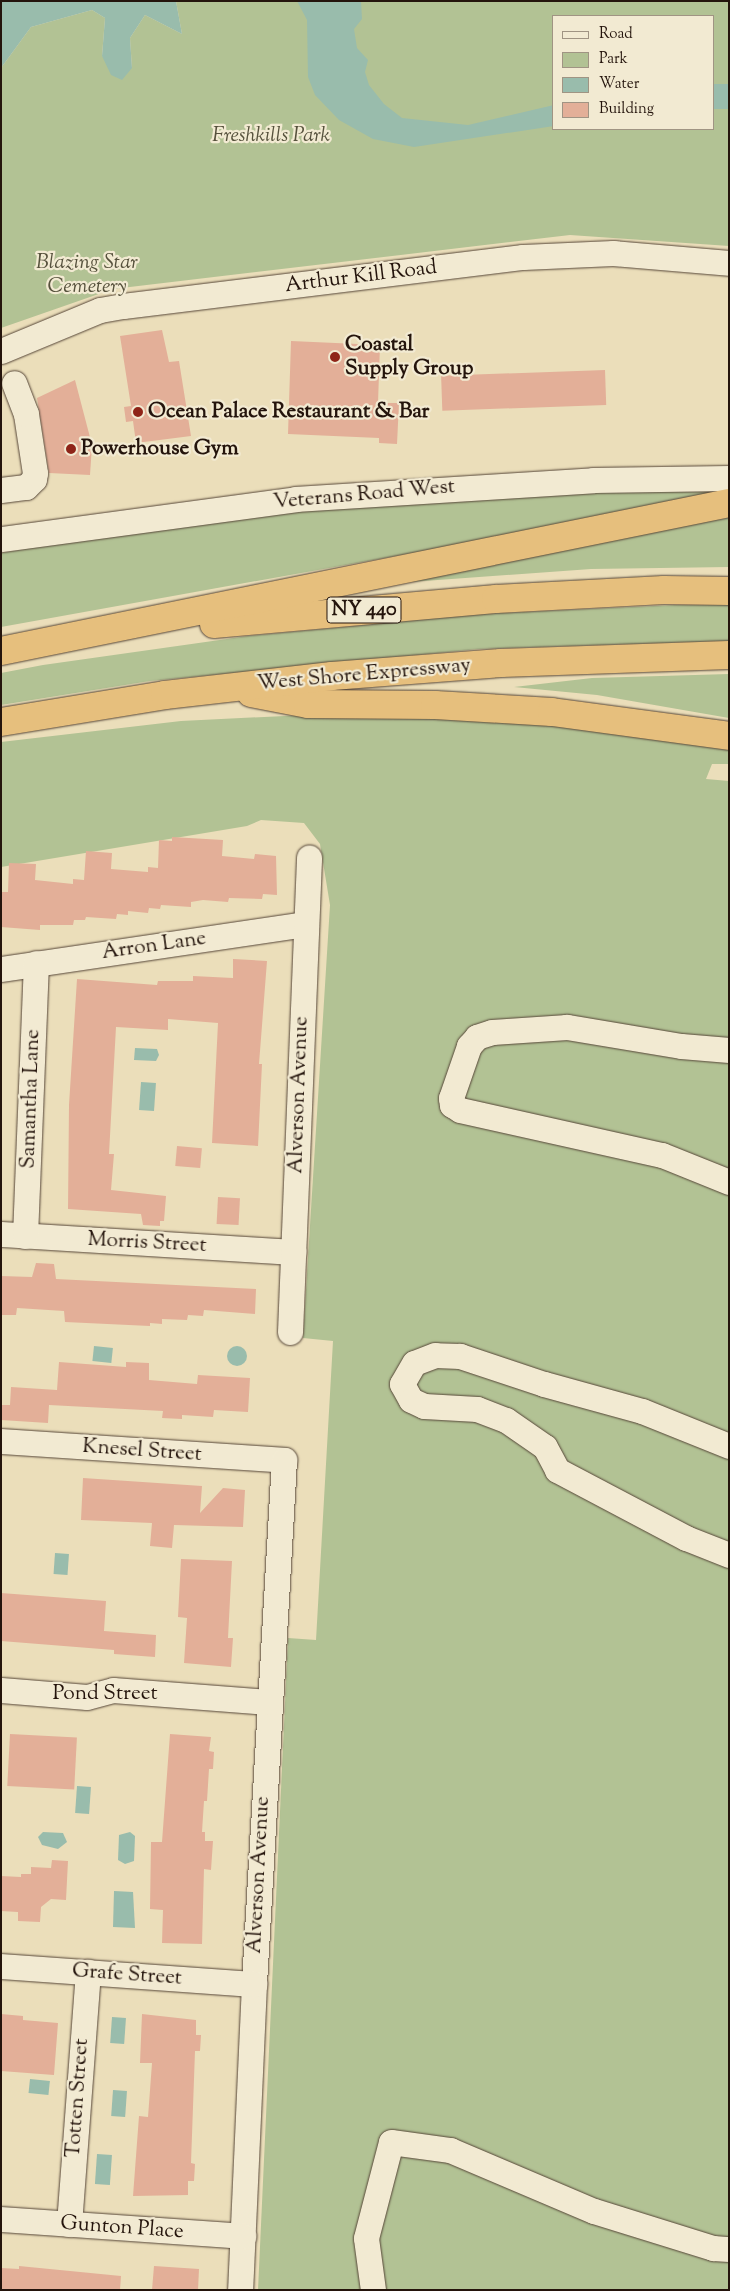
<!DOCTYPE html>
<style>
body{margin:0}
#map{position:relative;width:730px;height:2291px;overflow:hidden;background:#ebdeba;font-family:"Sorts Mill Goudy",serif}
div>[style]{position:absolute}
.green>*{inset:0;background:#b2c294}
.water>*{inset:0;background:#99bcac;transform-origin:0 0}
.round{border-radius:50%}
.building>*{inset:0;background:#e3af98;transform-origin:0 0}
.roads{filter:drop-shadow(0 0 1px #564638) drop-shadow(0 0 1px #564638)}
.minor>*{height:25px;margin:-12.5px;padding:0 12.5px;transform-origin:12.5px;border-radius:12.5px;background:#f2ead2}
.highway>*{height:28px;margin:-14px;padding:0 14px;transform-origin:14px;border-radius:14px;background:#e6bf7d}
.dots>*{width:14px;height:14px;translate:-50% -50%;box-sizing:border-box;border:2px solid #f2ead2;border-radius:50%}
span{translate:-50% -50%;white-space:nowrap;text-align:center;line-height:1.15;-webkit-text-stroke:4.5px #f2ead2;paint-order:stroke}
.shield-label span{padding:1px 4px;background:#f2ead2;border:1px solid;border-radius:4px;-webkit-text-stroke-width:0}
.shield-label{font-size:20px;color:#24140c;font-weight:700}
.park-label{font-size:21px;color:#56513c;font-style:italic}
.street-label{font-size:21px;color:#24140c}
.poi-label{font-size:21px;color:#24140c;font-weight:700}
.left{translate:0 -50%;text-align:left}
.frame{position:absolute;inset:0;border:2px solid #24140c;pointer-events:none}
.legend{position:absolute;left:552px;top:15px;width:162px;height:115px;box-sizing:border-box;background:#f2ead2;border:1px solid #a09483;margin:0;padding:6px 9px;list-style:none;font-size:15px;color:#24140c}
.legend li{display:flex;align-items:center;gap:10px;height:25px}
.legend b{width:25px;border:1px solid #a09483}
</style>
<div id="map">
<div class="green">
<i style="clip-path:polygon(evenodd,176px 1px,729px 1px,729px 246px,570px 235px,113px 289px,1px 328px,1px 68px,31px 27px,92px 10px,105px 18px,102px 56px,132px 68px,130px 38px,145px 15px,182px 34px,176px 1px,554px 16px,714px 16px,714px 129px,554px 129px,554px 16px)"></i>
<i style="clip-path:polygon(729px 488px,729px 496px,1px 627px,1px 553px,172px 524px,353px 500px)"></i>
<i style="clip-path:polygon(729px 516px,729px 567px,591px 569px,355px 586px)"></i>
<i style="clip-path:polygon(675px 605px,729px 605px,729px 641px,479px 649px,150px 681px,1px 705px,1px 673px,43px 665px,248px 636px,479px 614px)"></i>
<i style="clip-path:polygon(729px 674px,729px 718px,597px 695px,514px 687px,592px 678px)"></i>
<i style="clip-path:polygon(346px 713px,522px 718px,729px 743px,729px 764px,712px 764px,706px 779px,729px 781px,729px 2290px,258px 2290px,288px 1638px,316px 1640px,333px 1341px,303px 1338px,330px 905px,320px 844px,304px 823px,261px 820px,247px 826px,1px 867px,1px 742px,181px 721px)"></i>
</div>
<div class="water">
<i style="clip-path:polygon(1px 1px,176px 1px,182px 34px,145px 15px,130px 38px,132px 68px,122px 80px,111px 75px,102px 56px,105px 18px,92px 10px,31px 27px,1px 68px)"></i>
<i style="clip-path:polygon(297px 1px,361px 1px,362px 19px,354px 29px,357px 48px,368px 60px,365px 72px,369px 85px,384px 104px,402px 118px,468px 125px,554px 105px,554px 126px,414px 147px,373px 139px,339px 120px,315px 95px,308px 77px,307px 20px)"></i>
<i style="left:714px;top:84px;width:15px;height:25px"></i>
<i style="clip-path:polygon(135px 1048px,157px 1049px,159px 1055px,156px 1061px,134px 1060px)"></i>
<i style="left:141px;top:1082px;width:15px;height:28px;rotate:4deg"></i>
<i class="round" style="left:227px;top:1346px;width:20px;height:20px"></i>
<i style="left:94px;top:1346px;width:19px;height:15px;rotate:6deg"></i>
<i style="left:55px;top:1553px;width:14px;height:21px;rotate:4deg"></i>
<i style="left:77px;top:1786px;width:14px;height:27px;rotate:4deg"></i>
<i style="clip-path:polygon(43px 1832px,63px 1833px,67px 1842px,58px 1849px,42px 1845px,38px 1837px)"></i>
<i style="clip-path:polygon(130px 1832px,135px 1836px,134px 1861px,125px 1864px,118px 1860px,119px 1835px)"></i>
<i style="clip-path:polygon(114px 1891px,133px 1892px,135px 1928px,113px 1927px)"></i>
<i style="left:112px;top:2017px;width:14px;height:26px;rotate:4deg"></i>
<i style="left:30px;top:2079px;width:20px;height:14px;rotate:6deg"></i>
<i style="left:113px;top:2090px;width:14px;height:26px;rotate:4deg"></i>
<i style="left:97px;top:2154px;width:15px;height:30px;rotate:4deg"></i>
</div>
<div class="building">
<i style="clip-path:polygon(162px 330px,169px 362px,179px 361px,191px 436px,136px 443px,133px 421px,126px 422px,124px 407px,131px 406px,120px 336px)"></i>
<i style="clip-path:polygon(291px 341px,380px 345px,378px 403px,399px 403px,397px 444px,379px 443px,379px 438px,288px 434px)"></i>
<i style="left:605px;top:370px;width:35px;height:164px;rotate:88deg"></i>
<i style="clip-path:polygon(75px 380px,92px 445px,90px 475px,49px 473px,37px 398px)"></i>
<i style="clip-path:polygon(172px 837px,223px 840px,222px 856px,254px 859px,255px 854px,276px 856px,277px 895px,263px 894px,262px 899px,229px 898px,228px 902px,203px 900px,191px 902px,191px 907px,161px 905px,160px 909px,149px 908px,148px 913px,128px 911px,128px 915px,117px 914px,116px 919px,86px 917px,85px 920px,74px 920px,73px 925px,40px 925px,40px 930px,1px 927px,1px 892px,8px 892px,9px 863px,36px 864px,35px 880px,73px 884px,73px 879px,84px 880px,86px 851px,112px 853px,111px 869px,148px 872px,148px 867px,158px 868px,159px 840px,172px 841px)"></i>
<i style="clip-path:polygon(233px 959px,267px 961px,259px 1064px,262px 1064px,258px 1146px,212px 1143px,218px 1023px,168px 1019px,168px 1030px,116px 1027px,109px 1154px,114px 1154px,111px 1190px,166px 1196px,164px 1221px,160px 1221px,160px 1226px,143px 1225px,141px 1214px,68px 1209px,69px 1105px,77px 979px,157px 985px,158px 981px,193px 981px,193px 976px,233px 978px)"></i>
<i style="left:177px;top:1146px;width:25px;height:20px;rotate:5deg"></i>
<i style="left:218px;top:1197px;width:22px;height:27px;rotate:3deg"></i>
<i style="clip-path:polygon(36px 1263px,54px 1264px,56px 1279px,256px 1289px,255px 1314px,204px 1310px,203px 1316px,188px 1315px,187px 1320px,162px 1319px,162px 1324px,150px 1323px,150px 1326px,65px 1322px,64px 1311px,17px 1308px,16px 1315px,1px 1315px,1px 1276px,32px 1277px)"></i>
<i style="clip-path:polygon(59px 1362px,126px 1367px,126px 1362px,149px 1363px,149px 1380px,197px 1384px,198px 1375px,250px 1378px,248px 1412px,214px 1410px,213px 1417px,182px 1415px,182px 1419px,162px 1418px,163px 1411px,49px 1405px,48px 1423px,1px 1420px,1px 1405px,10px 1405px,11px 1387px,57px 1390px)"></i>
<i style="clip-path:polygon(83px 1478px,202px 1486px,200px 1513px,223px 1488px,245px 1490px,243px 1527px,174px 1525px,172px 1548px,150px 1546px,152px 1523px,81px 1520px)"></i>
<i style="clip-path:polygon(181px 1559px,232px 1561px,228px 1638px,233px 1638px,231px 1667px,184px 1663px,187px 1618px,178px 1617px)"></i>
<i style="clip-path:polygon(1px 1593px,106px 1601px,104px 1631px,156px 1635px,155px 1657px,114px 1654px,114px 1650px,1px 1641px)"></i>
<i style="left:10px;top:1734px;width:67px;height:52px;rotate:3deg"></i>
<i style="clip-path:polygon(170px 1734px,211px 1737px,209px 1751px,214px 1752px,213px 1769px,209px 1769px,207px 1801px,204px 1801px,202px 1832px,205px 1832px,205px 1841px,213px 1841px,211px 1870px,204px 1869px,202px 1944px,162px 1943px,163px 1910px,150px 1909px,151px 1842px,162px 1842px)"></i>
<i style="clip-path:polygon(52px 1860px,68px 1861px,66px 1900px,51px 1899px,41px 1907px,40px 1922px,18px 1921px,18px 1912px,1px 1911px,1px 1876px,21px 1877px,21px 1874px,31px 1874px,31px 1867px,51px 1868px)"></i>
<i style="clip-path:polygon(1px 2014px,23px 2016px,23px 2020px,58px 2023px,54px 2075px,1px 2071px)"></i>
<i style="clip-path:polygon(142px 2014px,196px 2020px,196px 2035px,201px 2035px,200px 2051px,195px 2051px,191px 2163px,195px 2164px,194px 2181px,188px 2181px,188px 2195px,133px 2196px,139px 2116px,148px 2117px,152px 2063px,140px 2063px)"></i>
<i style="clip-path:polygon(19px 2266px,121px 2276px,120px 2290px,1px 2290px,1px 2268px,19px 2269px)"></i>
<i style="clip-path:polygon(154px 2266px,199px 2269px,198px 2290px,152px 2290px)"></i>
</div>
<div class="roads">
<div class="minor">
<i style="left:1px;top:351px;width:107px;rotate:-22.5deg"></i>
<i style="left:100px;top:310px;width:23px;rotate:-10deg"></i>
<i style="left:123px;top:306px;width:403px;rotate:-7deg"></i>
<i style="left:523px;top:257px;width:90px;rotate:-2.5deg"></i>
<i style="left:613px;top:253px;width:116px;rotate:4.9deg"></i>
<i style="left:1px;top:490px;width:25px;rotate:-7deg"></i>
<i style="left:26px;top:487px;width:11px;rotate:-45deg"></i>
<i style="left:34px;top:479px;width:6px;rotate:-81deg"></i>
<i style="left:35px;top:473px;width:60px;rotate:-98.7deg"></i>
<i style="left:26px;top:414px;width:33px;rotate:-111deg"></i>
<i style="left:1px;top:539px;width:297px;rotate:-7.7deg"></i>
<i style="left:295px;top:499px;width:299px;rotate:-3.6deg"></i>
<i style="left:593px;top:480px;width:136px;rotate:-0.8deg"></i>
<i style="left:1px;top:969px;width:308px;rotate:-8.4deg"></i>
<i style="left:729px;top:1050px;width:48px;rotate:-175.2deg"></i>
<i style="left:681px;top:1046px;width:116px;rotate:-170.5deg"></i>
<i style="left:567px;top:1027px;width:75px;rotate:176.2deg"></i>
<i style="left:492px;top:1032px;width:16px;rotate:162deg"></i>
<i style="left:477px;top:1037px;width:12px;rotate:132deg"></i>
<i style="left:469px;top:1046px;width:55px;rotate:109.1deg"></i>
<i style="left:451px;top:1098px;width:7px;rotate:82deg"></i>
<i style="left:452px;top:1105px;width:9px;rotate:32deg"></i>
<i style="left:460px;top:1110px;width:207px;rotate:12.6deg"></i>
<i style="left:662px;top:1155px;width:72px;rotate:21.9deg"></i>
<i style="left:1px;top:1234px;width:293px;rotate:3.5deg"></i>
<i style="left:25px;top:1236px;width:273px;rotate:-87.7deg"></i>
<i style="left:290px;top:1332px;width:475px;rotate:-87.7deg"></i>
<i style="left:1px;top:1441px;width:284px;rotate:3.8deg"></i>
<i style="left:284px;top:1460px;width:525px;rotate:93.28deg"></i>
<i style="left:254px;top:1984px;width:306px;rotate:92.6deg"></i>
<i style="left:729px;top:1446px;width:94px;rotate:-158.1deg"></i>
<i style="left:642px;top:1411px;width:102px;rotate:-164.6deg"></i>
<i style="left:544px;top:1384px;width:89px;rotate:-161.6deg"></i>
<i style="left:460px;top:1356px;width:25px;rotate:-178deg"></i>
<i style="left:435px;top:1355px;width:22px;rotate:159deg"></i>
<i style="left:414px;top:1363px;width:24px;rotate:120deg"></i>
<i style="left:402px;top:1384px;width:18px;rotate:61deg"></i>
<i style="left:411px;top:1400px;width:14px;rotate:25deg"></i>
<i style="left:424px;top:1406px;width:53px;rotate:3.2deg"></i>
<i style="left:477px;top:1409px;width:31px;rotate:21deg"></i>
<i style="left:506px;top:1420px;width:47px;rotate:34.7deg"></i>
<i style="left:545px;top:1447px;width:26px;rotate:62deg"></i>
<i style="left:557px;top:1470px;width:146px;rotate:27.8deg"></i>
<i style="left:686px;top:1538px;width:46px;rotate:21.6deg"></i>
<i style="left:1px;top:1690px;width:86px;rotate:4.7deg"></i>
<i style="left:87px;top:1697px;width:27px;rotate:-15deg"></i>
<i style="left:113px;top:1690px;width:156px;rotate:4.4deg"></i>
<i style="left:1px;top:1966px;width:254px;rotate:4.1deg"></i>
<i style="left:1px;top:2219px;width:243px;rotate:4deg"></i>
<i style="left:69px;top:2224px;width:253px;rotate:-85.7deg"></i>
<i style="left:373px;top:2290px;width:52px;rotate:-97.7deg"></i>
<i style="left:366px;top:2238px;width:99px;rotate:-75.4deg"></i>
<i style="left:391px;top:2142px;width:60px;rotate:7.7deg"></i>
<i style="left:450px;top:2150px;width:156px;rotate:23deg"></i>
<i style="left:594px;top:2211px;width:125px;rotate:17.3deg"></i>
<i style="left:713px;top:2248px;width:16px;rotate:4deg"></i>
</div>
<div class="highway">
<i style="left:214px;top:624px;width:283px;rotate:-5.1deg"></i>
<i style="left:496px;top:599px;width:168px;rotate:-3.1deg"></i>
<i style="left:664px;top:590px;width:65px;rotate:0.9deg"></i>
<i style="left:1px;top:651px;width:743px;rotate:-11.49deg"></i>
<i style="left:251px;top:693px;width:58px;rotate:10.9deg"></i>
<i style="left:308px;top:704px;width:127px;rotate:0.5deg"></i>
<i style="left:435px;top:705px;width:117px;rotate:3.4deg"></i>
<i style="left:552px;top:712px;width:179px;rotate:7.7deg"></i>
<i style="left:1px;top:722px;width:166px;rotate:-9.3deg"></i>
<i style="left:165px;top:695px;width:168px;rotate:-6.5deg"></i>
<i style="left:332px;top:676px;width:169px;rotate:-4.4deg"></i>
<i style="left:501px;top:663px;width:228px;rotate:-2deg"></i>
</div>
</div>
<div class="dots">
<i style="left:335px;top:357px;background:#8f2418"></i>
<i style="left:138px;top:412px;background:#8f2418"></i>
<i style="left:71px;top:449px;background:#8f2418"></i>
</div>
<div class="shield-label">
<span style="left:364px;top:610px">NY 440</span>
</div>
<div class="park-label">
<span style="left:271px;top:136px">Freshkills Park</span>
<span style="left:87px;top:275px">Blazing Star<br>Cemetery</span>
</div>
<div class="street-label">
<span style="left:361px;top:277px;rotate:-7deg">Arthur Kill Road</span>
<span style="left:364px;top:495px;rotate:-5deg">Veterans Road West</span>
<span style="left:364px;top:675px;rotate:-5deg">West Shore Expressway</span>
<span style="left:154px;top:946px;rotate:-8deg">Arron Lane</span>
<span style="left:299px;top:1095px;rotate:-88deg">Alverson Avenue</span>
<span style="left:31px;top:1099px;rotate:-88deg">Samantha Lane</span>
<span style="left:147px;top:1243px;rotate:3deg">Morris Street</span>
<span style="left:142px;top:1451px;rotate:4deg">Knesel Street</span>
<span style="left:105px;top:1694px">Pond Street</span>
<span style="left:259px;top:1875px;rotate:-87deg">Alverson Avenue</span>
<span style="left:127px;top:1975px;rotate:4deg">Grafe Street</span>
<span style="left:78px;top:2098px;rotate:-86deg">Totten Street</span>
<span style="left:122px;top:2228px;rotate:4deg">Gunton Place</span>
</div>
<div class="poi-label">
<span class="left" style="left:345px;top:357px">Coastal<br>Supply Group</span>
<span class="left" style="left:148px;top:412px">Ocean Palace Restaurant &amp; Bar</span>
<span class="left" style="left:81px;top:449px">Powerhouse Gym</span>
</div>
<div class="frame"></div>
<ul class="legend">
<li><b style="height:6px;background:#f2ead2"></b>Road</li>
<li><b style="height:14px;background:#b2c294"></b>Park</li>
<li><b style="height:14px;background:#99bcac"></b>Water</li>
<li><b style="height:14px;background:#e3af98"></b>Building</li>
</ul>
</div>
